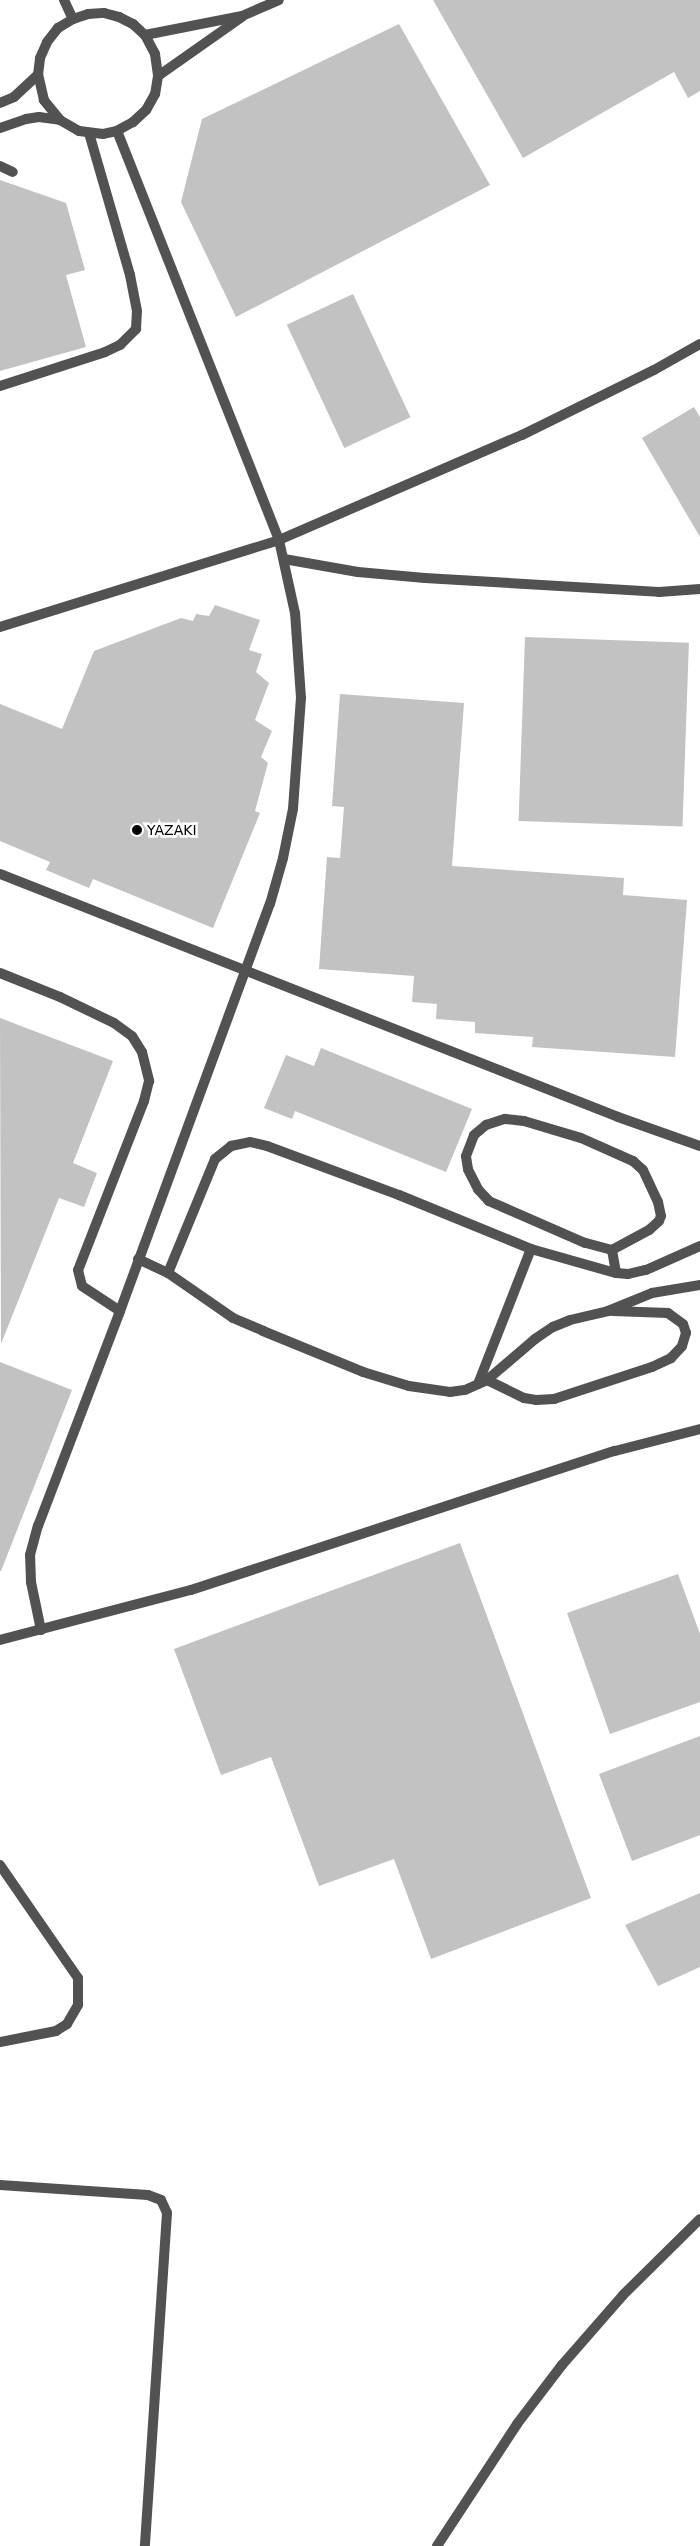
<!DOCTYPE html>
<style>
body{margin:0}
#map{position:relative;width:700px;height:2546px;overflow:hidden;background:#fff;font-family:"DejaVu Sans",sans-serif}
div>[style]{position:absolute}
.building>*{inset:0;background:#c2c2c2;transform-origin:0 0}
.lane>*{height:10px;margin:-5px;padding:0 5px;transform-origin:5px;border-radius:5px;background:#525252}
.street>*{height:10px;margin:-5px;padding:0 5px;transform-origin:5px;border-radius:5px;background:#525252}
.dots>*{width:14px;height:14px;translate:-50% -50%;box-sizing:border-box;border:2px solid #fff;border-radius:50%}
span{translate:-50% -50%;white-space:nowrap;text-align:center;line-height:1.15;-webkit-text-stroke:5px #fff;paint-order:stroke}
.poi-label{font-size:14px;color:#000}
.left{translate:0 -50%;text-align:left}
</style>
<div id="map">
<div class="building">
<i style="clip-path:polygon(433px 0,700px 0,700px 91px,688px 98px,674px 72px,523px 158px)"></i>
<i style="clip-path:polygon(399px 24px,490px 185px,236px 317px,181px 202px,202px 119px)"></i>
<i style="clip-path:polygon(0 180px,66px 203px,85px 270px,66px 275px,86px 347px,0 371px)"></i>
<i style="left:353px;top:294px;width:136px;height:73px;rotate:65deg"></i>
<i style="clip-path:polygon(694px 407px,700px 417px,700px 537px,642px 438px)"></i>
<i style="clip-path:polygon(215px 605px,260px 620px,249px 650px,262px 654px,256px 672px,269px 683px,255px 720px,272px 731px,261px 757px,268px 763px,255px 811px,260px 813px,213px 928px,93px 879px,89px 888px,46px 870px,50px 862px,0 841px,0 704px,62px 729px,94px 651px,181px 618px,193px 621px,196px 614px,209px 616px)"></i>
<i style="left:525px;top:637px;width:164px;height:184px;rotate:2deg"></i>
<i style="clip-path:polygon(340px 694px,464px 703px,452px 866px,624px 878px,623px 895px,687px 900px,675px 1057px,532px 1047px,533px 1037px,475px 1033px,475px 1022px,436px 1019px,437px 1004px,412px 1002px,414px 976px,319px 969px,327px 857px,340px 858px,344px 807px,332px 806px)"></i>
<i style="clip-path:polygon(0 1018px,113px 1061px,73px 1163px,97px 1173px,84px 1207px,59px 1198px,1px 1344px)"></i>
<i style="clip-path:polygon(321px 1048px,472px 1109px,446px 1172px,295px 1111px,292px 1119px,264px 1108px,286px 1055px,314px 1066px)"></i>
<i style="clip-path:polygon(0 1362px,72px 1390px,1px 1571px,0 1571px)"></i>
<i style="clip-path:polygon(460px 1543px,591px 1898px,431px 1959px,394px 1859px,319px 1886px,271px 1757px,221px 1775px,174px 1649px)"></i>
<i style="clip-path:polygon(678px 1574px,700px 1634px,700px 1702px,610px 1734px,567px 1613px)"></i>
<i style="clip-path:polygon(700px 1736px,700px 1835px,632px 1861px,599px 1774px)"></i>
<i style="clip-path:polygon(700px 1893px,700px 1967px,658px 1986px,625px 1925px)"></i>
</div>
<div class="lane">
<i style="left:64px;top:0;width:21px;rotate:65deg"></i>
<i style="left:0;top:166px;width:14px;rotate:25deg"></i>
<i style="left:0;top:386px;width:110px;rotate:-17.9deg"></i>
<i style="left:105px;top:352px;width:17px;rotate:-25deg"></i>
<i style="left:120px;top:345px;width:23px;rotate:-45deg"></i>
<i style="left:136px;top:329px;width:18px;rotate:-87deg"></i>
<i style="left:137px;top:311px;width:37px;rotate:-101deg"></i>
<i style="left:130px;top:275px;width:148px;rotate:-106.1deg"></i>
<i style="left:0;top:973px;width:65px;rotate:21.8deg"></i>
<i style="left:60px;top:997px;width:60px;rotate:25.7deg"></i>
<i style="left:114px;top:1023px;width:22px;rotate:36deg"></i>
<i style="left:132px;top:1036px;width:19px;rotate:58deg"></i>
<i style="left:142px;top:1052px;width:30px;rotate:76deg"></i>
<i style="left:149px;top:1081px;width:21px;rotate:104deg"></i>
<i style="left:144px;top:1101px;width:181px;rotate:111.3deg"></i>
<i style="left:78px;top:1270px;width:16px;rotate:76deg"></i>
<i style="left:82px;top:1286px;width:45px;rotate:33.3deg"></i>
<i style="left:612px;top:1250px;width:28px;rotate:-165deg"></i>
<i style="left:585px;top:1243px;width:105px;rotate:-156.4deg"></i>
<i style="left:489px;top:1201px;width:16px;rotate:-133deg"></i>
<i style="left:478px;top:1189px;width:22px;rotate:-117deg"></i>
<i style="left:468px;top:1169px;width:13px;rotate:-99deg"></i>
<i style="left:466px;top:1156px;width:22px;rotate:-69deg"></i>
<i style="left:474px;top:1135px;width:16px;rotate:-40deg"></i>
<i style="left:486px;top:1125px;width:20px;rotate:-18deg"></i>
<i style="left:505px;top:1119px;width:19px;rotate:6deg"></i>
<i style="left:524px;top:1121px;width:59px;rotate:16.6deg"></i>
<i style="left:581px;top:1138px;width:57px;rotate:23.9deg"></i>
<i style="left:633px;top:1161px;width:13px;rotate:42deg"></i>
<i style="left:643px;top:1170px;width:35px;rotate:65deg"></i>
<i style="left:658px;top:1202px;width:14px;rotate:78deg"></i>
<i style="left:661px;top:1216px;width:5px;rotate:112deg"></i>
<i style="left:659px;top:1221px;width:13px;rotate:138deg"></i>
<i style="left:649px;top:1230px;width:42px;rotate:151.6deg"></i>
<i style="left:612px;top:1250px;width:23px;rotate:80deg"></i>
<i style="left:138px;top:1259px;width:33px;rotate:25deg"></i>
<i style="left:168px;top:1273px;width:123px;rotate:-67.6deg"></i>
<i style="left:215px;top:1159px;width:21px;rotate:-39deg"></i>
<i style="left:231px;top:1146px;width:19px;rotate:-12deg"></i>
<i style="left:250px;top:1142px;width:17px;rotate:13deg"></i>
<i style="left:267px;top:1146px;width:141px;rotate:20.4deg"></i>
<i style="left:399px;top:1195px;width:143px;rotate:22.2deg"></i>
<i style="left:531px;top:1249px;width:88px;rotate:15.8deg"></i>
<i style="left:616px;top:1273px;width:12px;rotate:5deg"></i>
<i style="left:628px;top:1274px;width:18px;rotate:-13deg"></i>
<i style="left:646px;top:1270px;width:59px;rotate:-24deg"></i>
<i style="left:168px;top:1273px;width:79px;rotate:34.7deg"></i>
<i style="left:233px;top:1318px;width:33px;rotate:23deg"></i>
<i style="left:263px;top:1331px;width:108px;rotate:22.3deg"></i>
<i style="left:363px;top:1372px;width:48px;rotate:16.9deg"></i>
<i style="left:409px;top:1386px;width:41px;rotate:8.3deg"></i>
<i style="left:450px;top:1392px;width:15px;rotate:-8deg"></i>
<i style="left:465px;top:1390px;width:24px;rotate:-24deg"></i>
<i style="left:487px;top:1380px;width:63px;rotate:-40.5deg"></i>
<i style="left:535px;top:1339px;width:22px;rotate:-34deg"></i>
<i style="left:553px;top:1327px;width:18px;rotate:-22deg"></i>
<i style="left:570px;top:1320px;width:39px;rotate:-13deg"></i>
<i style="left:608px;top:1311px;width:48px;rotate:-22.2deg"></i>
<i style="left:652px;top:1293px;width:49px;rotate:-9.5deg"></i>
<i style="left:487px;top:1380px;width:41px;rotate:25.9deg"></i>
<i style="left:524px;top:1398px;width:12px;rotate:9deg"></i>
<i style="left:536px;top:1400px;width:18px;rotate:-3deg"></i>
<i style="left:554px;top:1399px;width:103px;rotate:-18.1deg"></i>
<i style="left:652px;top:1367px;width:21px;rotate:-25deg"></i>
<i style="left:671px;top:1358px;width:16px;rotate:-47deg"></i>
<i style="left:682px;top:1346px;width:14px;rotate:-73deg"></i>
<i style="left:686px;top:1333px;width:9px;rotate:-108deg"></i>
<i style="left:683px;top:1324px;width:19px;rotate:-144deg"></i>
<i style="left:668px;top:1313px;width:55px;rotate:-177.9deg"></i>
<i style="left:478px;top:1384px;width:145px;rotate:-68.6deg"></i>
<i style="left:0;top:1865px;width:137px;rotate:55.4deg"></i>
<i style="left:78px;top:1978px;width:27px;rotate:90deg"></i>
<i style="left:78px;top:2005px;width:22px;rotate:120deg"></i>
<i style="left:67px;top:2024px;width:13px;rotate:148deg"></i>
<i style="left:56px;top:2031px;width:57px;rotate:168.9deg"></i>
<i style="left:0;top:2185px;width:148px;rotate:3.9deg"></i>
<i style="left:148px;top:2195px;width:14px;rotate:21deg"></i>
<i style="left:161px;top:2200px;width:14px;rotate:65deg"></i>
<i style="left:167px;top:2213px;width:334px;rotate:93.8deg"></i>
</div>
<div class="street">
<i style="left:145px;top:35px;width:99px;rotate:-11.1deg"></i>
<i style="left:242px;top:16px;width:40px;rotate:-23.4deg"></i>
<i style="left:158px;top:76px;width:103px;rotate:-35.1deg"></i>
<i style="left:0;top:103px;width:15px;rotate:-23deg"></i>
<i style="left:14px;top:97px;width:33px;rotate:-43deg"></i>
<i style="left:38px;top:75px;width:17px;rotate:-83deg"></i>
<i style="left:40px;top:58px;width:17px;rotate:-66deg"></i>
<i style="left:47px;top:42px;width:18px;rotate:-52deg"></i>
<i style="left:58px;top:28px;width:17px;rotate:-31deg"></i>
<i style="left:73px;top:19px;width:16px;rotate:-18deg"></i>
<i style="left:88px;top:14px;width:16px;rotate:-4deg"></i>
<i style="left:104px;top:13px;width:16px;rotate:15deg"></i>
<i style="left:119px;top:17px;width:16px;rotate:27deg"></i>
<i style="left:133px;top:24px;width:16px;rotate:43deg"></i>
<i style="left:145px;top:35px;width:21px;rotate:62deg"></i>
<i style="left:155px;top:54px;width:22px;rotate:82deg"></i>
<i style="left:158px;top:76px;width:18px;rotate:99deg"></i>
<i style="left:155px;top:94px;width:18px;rotate:119deg"></i>
<i style="left:146px;top:110px;width:18px;rotate:137deg"></i>
<i style="left:133px;top:122px;width:18px;rotate:151deg"></i>
<i style="left:117px;top:131px;width:14px;rotate:168deg"></i>
<i style="left:103px;top:134px;width:24px;rotate:-173deg"></i>
<i style="left:79px;top:131px;width:22px;rotate:-150deg"></i>
<i style="left:60px;top:120px;width:26px;rotate:-129deg"></i>
<i style="left:44px;top:100px;width:26px;rotate:-103deg"></i>
<i style="left:0;top:128px;width:28px;rotate:-19deg"></i>
<i style="left:26px;top:119px;width:13px;rotate:-9deg"></i>
<i style="left:39px;top:117px;width:21px;rotate:8deg"></i>
<i style="left:284px;top:559px;width:75px;rotate:10deg"></i>
<i style="left:358px;top:572px;width:67px;rotate:5.1deg"></i>
<i style="left:425px;top:578px;width:234px;rotate:3.4deg"></i>
<i style="left:659px;top:592px;width:41px;rotate:-4.2deg"></i>
<i style="left:0;top:627px;width:292px;rotate:-17.3deg"></i>
<i style="left:279px;top:540px;width:265px;rotate:-23.4deg"></i>
<i style="left:522px;top:435px;width:147px;rotate:-26.2deg"></i>
<i style="left:654px;top:370px;width:53px;rotate:-29.5deg"></i>
<i style="left:0;top:874px;width:664px;rotate:21.46deg"></i>
<i style="left:618px;top:1117px;width:87px;rotate:19.5deg"></i>
<i style="left:41px;top:1630px;width:49px;rotate:-101.8deg"></i>
<i style="left:31px;top:1582px;width:27px;rotate:-92deg"></i>
<i style="left:30px;top:1555px;width:30px;rotate:-75deg"></i>
<i style="left:38px;top:1526px;width:230px;rotate:-69.1deg"></i>
<i style="left:120px;top:1311px;width:434px;rotate:-69.8deg"></i>
<i style="left:270px;top:904px;width:48px;rotate:-74.2deg"></i>
<i style="left:283px;top:858px;width:50px;rotate:-78.5deg"></i>
<i style="left:293px;top:809px;width:111px;rotate:-85.9deg"></i>
<i style="left:301px;top:698px;width:85px;rotate:-94deg"></i>
<i style="left:295px;top:613px;width:75px;rotate:-102.4deg"></i>
<i style="left:279px;top:540px;width:440px;rotate:-111.6deg"></i>
<i style="left:0;top:1640px;width:197px;rotate:-14.7deg"></i>
<i style="left:191px;top:1590px;width:446px;rotate:-18.2deg"></i>
<i style="left:615px;top:1451px;width:88px;rotate:-14.5deg"></i>
<i style="left:437px;top:2546px;width:146px;rotate:-56.7deg"></i>
<i style="left:517px;top:2424px;width:74px;rotate:-52.7deg"></i>
<i style="left:562px;top:2365px;width:93px;rotate:-48.9deg"></i>
<i style="left:623px;top:2295px;width:108px;rotate:-44.6deg"></i>
</div>
<div class="dots">
<i style="left:137px;top:830px;background:#000"></i>
</div>
<div class="poi-label">
<span class="left" style="left:147px;top:830px">YAZAKI</span>
</div>
</div>
